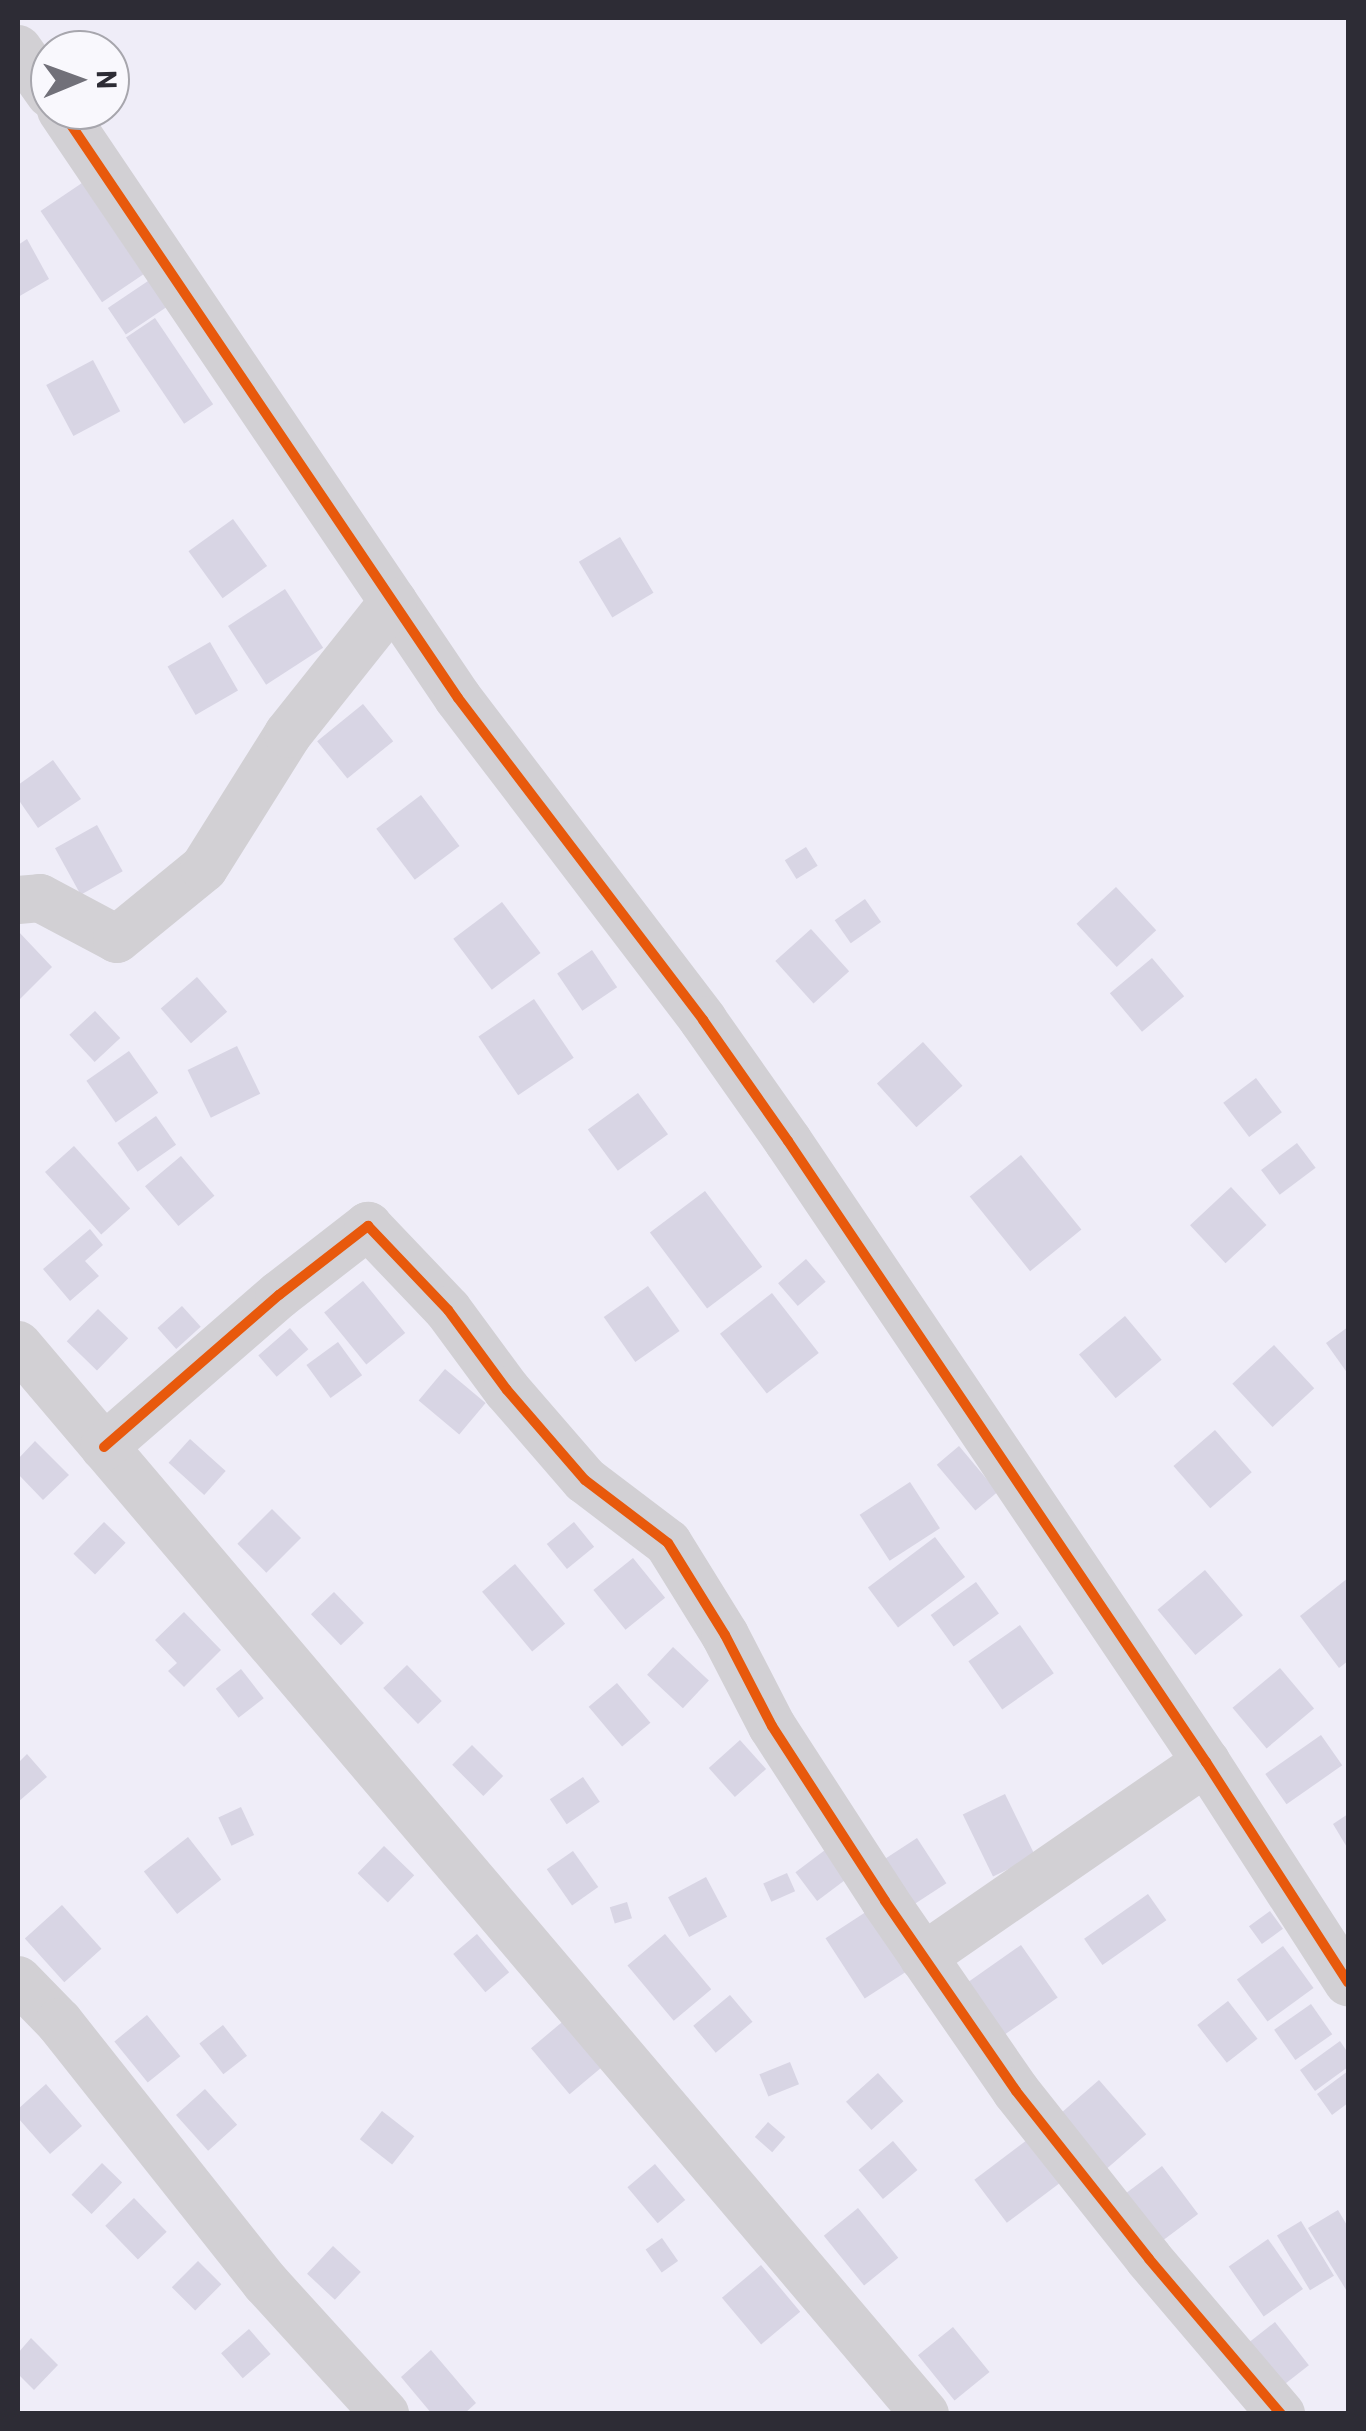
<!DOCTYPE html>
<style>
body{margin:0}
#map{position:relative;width:1366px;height:2431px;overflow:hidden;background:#efedf8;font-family:Barlow,sans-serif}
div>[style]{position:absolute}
.building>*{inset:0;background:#d8d5e4;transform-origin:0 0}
.minor>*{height:48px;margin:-24px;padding:0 24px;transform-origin:24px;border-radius:24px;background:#d2d0d4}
.cycleway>*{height:10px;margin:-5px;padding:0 5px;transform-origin:5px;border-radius:5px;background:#e8590c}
span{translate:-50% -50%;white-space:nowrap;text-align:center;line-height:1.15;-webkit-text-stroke:8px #f9f8fd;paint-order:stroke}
.frame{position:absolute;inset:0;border:20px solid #2d2c35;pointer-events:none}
.north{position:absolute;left:30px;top:30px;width:100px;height:100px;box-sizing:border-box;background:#f9f8fd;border:2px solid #a7a6ad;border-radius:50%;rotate:89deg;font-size:28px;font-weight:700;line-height:40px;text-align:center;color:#2d2c35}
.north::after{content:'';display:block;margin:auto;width:35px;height:45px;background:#717079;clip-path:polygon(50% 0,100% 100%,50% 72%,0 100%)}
</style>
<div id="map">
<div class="building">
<i style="left:82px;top:183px;width:110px;height:50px;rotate:56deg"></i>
<i style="clip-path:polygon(27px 239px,49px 279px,18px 297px,18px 245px)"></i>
<i style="left:151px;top:279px;width:32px;height:52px;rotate:56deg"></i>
<i style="left:155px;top:318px;width:104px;height:35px;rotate:56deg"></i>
<i style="left:93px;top:360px;width:58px;height:53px;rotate:62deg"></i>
<i style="left:233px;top:519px;width:58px;height:55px;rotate:54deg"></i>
<i style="left:620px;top:537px;width:65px;height:48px;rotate:59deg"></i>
<i style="left:285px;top:589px;width:70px;height:68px;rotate:57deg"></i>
<i style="left:210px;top:642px;width:56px;height:49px;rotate:60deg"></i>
<i style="left:363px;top:704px;width:48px;height:59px;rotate:51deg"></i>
<i style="clip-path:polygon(53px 760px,81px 799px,38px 828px,18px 799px,18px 785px)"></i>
<i style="left:421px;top:795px;width:64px;height:56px;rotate:53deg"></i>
<i style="left:97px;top:825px;width:53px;height:48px;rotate:61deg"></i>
<i style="left:806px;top:847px;width:22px;height:25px;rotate:58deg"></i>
<i style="left:1116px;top:887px;width:59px;height:54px;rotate:47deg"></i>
<i style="left:865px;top:899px;width:28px;height:37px;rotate:55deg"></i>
<i style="left:502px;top:902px;width:64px;height:61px;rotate:53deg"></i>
<i style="left:811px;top:929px;width:57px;height:48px;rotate:48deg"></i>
<i style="clip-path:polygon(18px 931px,52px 967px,18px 1001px)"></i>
<i style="left:592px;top:950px;width:45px;height:42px;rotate:56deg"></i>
<i style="left:1152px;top:958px;width:50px;height:55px;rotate:50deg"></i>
<i style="left:197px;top:977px;width:46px;height:48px;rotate:49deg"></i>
<i style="left:534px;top:999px;width:71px;height:67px;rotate:56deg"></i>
<i style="left:95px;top:1011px;width:37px;height:35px;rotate:47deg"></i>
<i style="left:923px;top:1042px;width:59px;height:62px;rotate:48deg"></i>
<i style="left:237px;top:1046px;width:53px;height:55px;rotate:64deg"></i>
<i style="left:129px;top:1051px;width:51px;height:52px;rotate:55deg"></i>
<i style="left:1256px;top:1078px;width:43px;height:41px;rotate:53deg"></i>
<i style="left:638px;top:1093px;width:51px;height:62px;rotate:54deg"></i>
<i style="left:156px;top:1116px;width:35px;height:47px;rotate:55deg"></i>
<i style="left:1297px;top:1143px;width:31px;height:45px;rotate:53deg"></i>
<i style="left:74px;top:1146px;width:84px;height:39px;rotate:48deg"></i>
<i style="left:1021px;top:1155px;width:96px;height:66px;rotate:51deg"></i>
<i style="left:181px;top:1156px;width:52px;height:47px;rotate:50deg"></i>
<i style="left:1231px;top:1187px;width:52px;height:56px;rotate:47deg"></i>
<i style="left:705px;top:1191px;width:95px;height:69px;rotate:53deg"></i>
<i style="clip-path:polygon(90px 1229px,103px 1245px,85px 1261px,99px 1276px,70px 1301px,43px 1269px)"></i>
<i style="left:806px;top:1259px;width:30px;height:37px;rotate:49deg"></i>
<i style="left:363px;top:1281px;width:67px;height:50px;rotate:51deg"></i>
<i style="left:648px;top:1286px;width:55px;height:54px;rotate:55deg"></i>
<i style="left:772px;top:1293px;width:76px;height:66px;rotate:52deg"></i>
<i style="left:182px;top:1306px;width:28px;height:33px;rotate:48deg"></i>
<i style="left:98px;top:1309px;width:42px;height:45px;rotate:44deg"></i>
<i style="left:1125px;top:1316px;width:57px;height:60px;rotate:50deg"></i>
<i style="clip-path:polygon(1348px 1327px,1348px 1374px,1326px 1343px)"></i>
<i style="left:290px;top:1328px;width:28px;height:42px;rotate:49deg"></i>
<i style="left:338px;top:1342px;width:41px;height:39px;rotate:54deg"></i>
<i style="left:1274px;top:1345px;width:59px;height:57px;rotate:47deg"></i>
<i style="left:445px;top:1369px;width:53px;height:41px;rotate:40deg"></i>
<i style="left:1215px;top:1430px;width:56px;height:55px;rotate:49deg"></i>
<i style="left:190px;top:1439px;width:48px;height:32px;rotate:42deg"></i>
<i style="clip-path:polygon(35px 1441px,69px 1475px,43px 1500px,18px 1474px,18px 1459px)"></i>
<i style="left:959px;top:1446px;width:60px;height:29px;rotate:50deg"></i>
<i style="left:910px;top:1482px;width:55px;height:60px;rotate:57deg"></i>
<i style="left:272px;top:1509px;width:41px;height:49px;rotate:45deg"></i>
<i style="left:104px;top:1522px;width:30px;height:44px;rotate:44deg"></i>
<i style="left:574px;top:1522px;width:32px;height:35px;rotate:51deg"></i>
<i style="left:935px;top:1537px;width:50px;height:84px;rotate:53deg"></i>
<i style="left:633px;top:1558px;width:51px;height:51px;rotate:51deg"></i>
<i style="left:515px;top:1564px;width:78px;height:43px;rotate:50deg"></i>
<i style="left:1205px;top:1570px;width:59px;height:62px;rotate:50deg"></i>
<i style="clip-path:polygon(1348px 1578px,1348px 1661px,1339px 1668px,1300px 1616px)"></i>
<i style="left:976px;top:1582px;width:39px;height:56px;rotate:54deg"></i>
<i style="left:334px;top:1592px;width:43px;height:32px;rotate:46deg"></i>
<i style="clip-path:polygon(184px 1612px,221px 1650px,184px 1687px,168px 1671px,177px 1663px,155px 1640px)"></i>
<i style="left:1020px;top:1625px;width:59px;height:63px;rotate:55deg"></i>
<i style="left:673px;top:1647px;width:49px;height:38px;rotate:43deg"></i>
<i style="left:407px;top:1665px;width:50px;height:33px;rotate:46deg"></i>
<i style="left:1280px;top:1668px;width:53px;height:62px;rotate:50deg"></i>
<i style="left:241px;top:1669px;width:37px;height:32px;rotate:52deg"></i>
<i style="left:617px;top:1683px;width:52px;height:37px;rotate:50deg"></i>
<i style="left:1321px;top:1735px;width:37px;height:68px;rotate:55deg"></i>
<i style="left:740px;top:1740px;width:39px;height:42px;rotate:48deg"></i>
<i style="left:472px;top:1745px;width:44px;height:28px;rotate:45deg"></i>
<i style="clip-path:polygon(27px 1754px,47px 1777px,18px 1802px,18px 1763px)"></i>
<i style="left:583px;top:1777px;width:30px;height:40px;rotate:56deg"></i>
<i style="left:1005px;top:1794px;width:69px;height:47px;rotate:64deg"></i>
<i style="left:241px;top:1807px;width:31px;height:25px;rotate:65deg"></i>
<i style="clip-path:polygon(1348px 1814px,1348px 1849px,1333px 1824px)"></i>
<i style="left:188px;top:1837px;width:54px;height:56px;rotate:52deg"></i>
<i style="left:917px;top:1838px;width:54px;height:54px;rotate:57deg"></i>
<i style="left:833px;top:1844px;width:36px;height:47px;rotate:53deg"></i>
<i style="left:384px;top:1846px;width:42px;height:38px;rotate:44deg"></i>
<i style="left:573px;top:1851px;width:44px;height:32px;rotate:55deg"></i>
<i style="left:787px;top:1873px;width:20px;height:26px;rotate:66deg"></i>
<i style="left:706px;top:1877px;width:45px;height:43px;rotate:62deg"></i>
<i style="left:1148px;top:1894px;width:32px;height:78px;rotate:55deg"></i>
<i style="left:627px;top:1902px;width:17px;height:18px;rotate:73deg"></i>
<i style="left:62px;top:1905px;width:59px;height:50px;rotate:48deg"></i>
<i style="left:875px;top:1906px;width:72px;height:59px;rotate:57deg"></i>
<i style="left:1270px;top:1911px;width:22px;height:26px;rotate:54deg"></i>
<i style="left:477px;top:1934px;width:50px;height:31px;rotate:50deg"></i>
<i style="left:665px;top:1934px;width:72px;height:49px;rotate:50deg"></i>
<i style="left:1021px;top:1945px;width:64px;height:74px;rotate:55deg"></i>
<i style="left:1283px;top:1946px;width:52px;height:57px;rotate:54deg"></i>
<i style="left:730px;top:1995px;width:35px;height:48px;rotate:50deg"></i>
<i style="left:1228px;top:2001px;width:48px;height:39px;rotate:52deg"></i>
<i style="left:1311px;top:2004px;width:37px;height:45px;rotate:55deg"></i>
<i style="left:147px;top:2015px;width:53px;height:42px;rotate:51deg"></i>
<i style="left:567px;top:2018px;width:60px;height:47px;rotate:50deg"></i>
<i style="left:223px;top:2025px;width:39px;height:30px;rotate:52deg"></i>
<i style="clip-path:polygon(1340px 2041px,1348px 2053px,1348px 2067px,1315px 2091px,1300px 2070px)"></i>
<i style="left:790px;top:2062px;width:24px;height:33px;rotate:68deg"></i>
<i style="clip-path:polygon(1348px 2071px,1348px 2103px,1332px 2115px,1317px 2094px)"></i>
<i style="left:878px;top:2073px;width:38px;height:43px;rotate:48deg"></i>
<i style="left:1099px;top:2080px;width:72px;height:57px;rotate:49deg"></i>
<i style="clip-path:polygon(46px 2084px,82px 2126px,50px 2154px,18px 2118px,18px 2109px)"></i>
<i style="left:205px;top:2089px;width:48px;height:39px;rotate:48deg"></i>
<i style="left:382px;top:2111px;width:41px;height:36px;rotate:38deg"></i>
<i style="left:768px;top:2122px;width:23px;height:20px;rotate:41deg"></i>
<i style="left:1035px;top:2134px;width:54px;height:76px;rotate:53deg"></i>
<i style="left:893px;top:2141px;width:38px;height:45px;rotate:50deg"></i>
<i style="left:102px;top:2163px;width:28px;height:44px;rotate:44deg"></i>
<i style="left:655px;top:2164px;width:47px;height:36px;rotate:50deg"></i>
<i style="left:1162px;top:2166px;width:60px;height:48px;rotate:53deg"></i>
<i style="left:134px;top:2198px;width:47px;height:40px;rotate:46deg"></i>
<i style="left:858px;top:2208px;width:64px;height:44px;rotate:51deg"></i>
<i style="clip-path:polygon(1338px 2210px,1348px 2227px,1348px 2293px,1308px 2228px)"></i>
<i style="left:1301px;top:2221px;width:64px;height:28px;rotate:59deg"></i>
<i style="left:662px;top:2238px;width:28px;height:20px;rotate:55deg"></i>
<i style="left:1268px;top:2239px;width:61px;height:48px;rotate:55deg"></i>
<i style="left:333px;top:2246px;width:38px;height:38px;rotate:43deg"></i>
<i style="left:198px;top:2261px;width:33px;height:37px;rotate:45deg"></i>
<i style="left:761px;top:2265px;width:61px;height:51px;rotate:50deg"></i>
<i style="left:1275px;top:2322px;width:55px;height:32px;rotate:52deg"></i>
<i style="left:953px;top:2327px;width:58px;height:45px;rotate:51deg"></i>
<i style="left:249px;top:2329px;width:33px;height:37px;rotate:49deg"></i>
<i style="clip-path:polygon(31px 2338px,58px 2365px,34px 2390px,18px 2374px,18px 2353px)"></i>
<i style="clip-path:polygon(431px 2350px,476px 2403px,464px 2414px,432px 2414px,401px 2377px)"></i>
</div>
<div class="minor">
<i style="left:18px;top:49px;width:55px;rotate:54.6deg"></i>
<i style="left:61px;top:110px;width:709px;rotate:55.97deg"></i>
<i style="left:458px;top:698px;width:405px;rotate:52.7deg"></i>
<i style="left:703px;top:1020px;width:148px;rotate:54.9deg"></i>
<i style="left:788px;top:1141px;width:749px;rotate:56.06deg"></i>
<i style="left:1206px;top:1762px;width:262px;rotate:57.2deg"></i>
<i style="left:18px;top:900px;width:22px;rotate:-5deg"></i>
<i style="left:40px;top:898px;width:87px;rotate:28deg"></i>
<i style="left:117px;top:939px;width:112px;rotate:-39.2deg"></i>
<i style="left:204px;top:868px;width:158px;rotate:-57.9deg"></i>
<i style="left:288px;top:734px;width:169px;rotate:-51.5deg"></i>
<i style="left:18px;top:1345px;width:1402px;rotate:49.69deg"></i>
<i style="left:104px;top:1447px;width:232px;rotate:-41deg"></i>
<i style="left:279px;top:1295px;width:113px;rotate:-37.8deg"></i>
<i style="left:368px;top:1226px;width:116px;rotate:46.4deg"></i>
<i style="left:448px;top:1310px;width:99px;rotate:53.6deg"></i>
<i style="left:507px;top:1390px;width:119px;rotate:49.1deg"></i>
<i style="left:585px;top:1480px;width:104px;rotate:37.2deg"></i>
<i style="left:668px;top:1543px;width:108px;rotate:58.2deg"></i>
<i style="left:725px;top:1635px;width:102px;rotate:62.7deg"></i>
<i style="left:772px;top:1726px;width:208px;rotate:57.1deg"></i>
<i style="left:885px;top:1901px;width:231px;rotate:55.4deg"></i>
<i style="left:1016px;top:2091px;width:214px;rotate:51.6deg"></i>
<i style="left:1149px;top:2259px;width:204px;rotate:49.6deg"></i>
<i style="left:923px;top:1957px;width:344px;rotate:-34.6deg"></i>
<i style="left:18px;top:1980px;width:59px;rotate:45.7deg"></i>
<i style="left:59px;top:2022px;width:333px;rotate:51.6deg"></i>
<i style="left:266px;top:2283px;width:177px;rotate:47.7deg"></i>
</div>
<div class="cycleway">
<i style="left:61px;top:110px;width:709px;rotate:55.97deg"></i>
<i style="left:458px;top:698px;width:405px;rotate:52.7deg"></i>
<i style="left:703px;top:1020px;width:148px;rotate:54.9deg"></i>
<i style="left:788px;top:1141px;width:749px;rotate:56.06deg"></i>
<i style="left:1206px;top:1762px;width:262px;rotate:57.2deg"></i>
<i style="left:104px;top:1447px;width:232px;rotate:-41deg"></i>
<i style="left:279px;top:1295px;width:113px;rotate:-37.8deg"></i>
<i style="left:368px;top:1226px;width:116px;rotate:46.4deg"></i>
<i style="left:448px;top:1310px;width:99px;rotate:53.6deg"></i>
<i style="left:507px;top:1390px;width:119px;rotate:49.1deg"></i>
<i style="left:585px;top:1480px;width:104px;rotate:37.2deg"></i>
<i style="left:668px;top:1543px;width:108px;rotate:58.2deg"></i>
<i style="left:725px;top:1635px;width:102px;rotate:62.7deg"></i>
<i style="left:772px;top:1726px;width:208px;rotate:57.1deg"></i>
<i style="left:885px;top:1901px;width:231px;rotate:55.4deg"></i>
<i style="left:1016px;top:2091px;width:214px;rotate:51.6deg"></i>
<i style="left:1149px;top:2259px;width:204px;rotate:49.6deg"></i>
</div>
<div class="frame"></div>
<div class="north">N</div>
</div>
